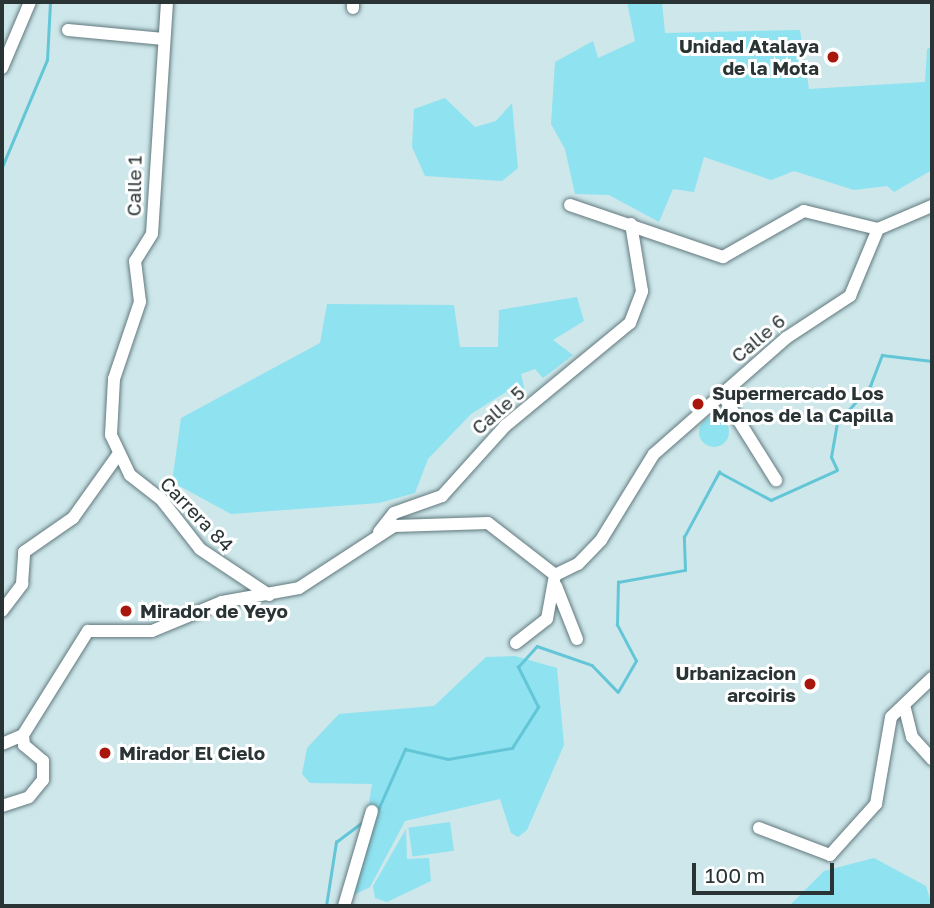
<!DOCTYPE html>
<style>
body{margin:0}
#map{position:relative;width:934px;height:908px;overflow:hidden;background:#cde7eb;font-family:"Golos Text",sans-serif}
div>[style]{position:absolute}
.green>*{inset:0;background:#8fe2f0;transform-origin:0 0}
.round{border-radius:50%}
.stream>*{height:2.5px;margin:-1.25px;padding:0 1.25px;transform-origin:1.25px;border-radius:1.25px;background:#63c6d7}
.roads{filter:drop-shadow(0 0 2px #62797d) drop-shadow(0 0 2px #62797d)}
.minor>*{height:12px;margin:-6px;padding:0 6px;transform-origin:6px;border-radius:6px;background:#fff}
.dots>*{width:19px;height:19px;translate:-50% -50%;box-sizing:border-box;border:4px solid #fff;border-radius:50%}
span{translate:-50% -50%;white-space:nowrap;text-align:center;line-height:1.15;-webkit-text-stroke:6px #fff;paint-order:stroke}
.poi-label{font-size:19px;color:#2a3435;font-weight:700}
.right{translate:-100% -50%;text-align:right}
.left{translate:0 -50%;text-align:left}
.street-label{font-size:19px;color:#2a3435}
.frame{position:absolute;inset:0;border:4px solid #2a3435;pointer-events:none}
.scale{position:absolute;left:692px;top:863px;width:142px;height:32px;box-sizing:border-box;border:4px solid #2a3435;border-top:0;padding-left:9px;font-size:21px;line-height:24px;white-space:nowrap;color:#2a3435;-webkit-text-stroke:5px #fff;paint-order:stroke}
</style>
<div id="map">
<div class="green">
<i style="clip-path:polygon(627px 2px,662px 2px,665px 33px,800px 30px,809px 89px,925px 82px,927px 49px,932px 47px,932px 170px,894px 192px,887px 186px,854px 190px,794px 171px,771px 180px,704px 157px,694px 192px,673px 189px,659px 222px,609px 195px,575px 194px,565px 149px,551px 124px,555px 62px,593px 41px,598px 58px,635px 41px)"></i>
<i style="clip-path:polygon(445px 98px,475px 127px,496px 121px,512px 103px,518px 168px,502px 181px,425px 176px,412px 147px,414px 109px)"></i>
<i style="clip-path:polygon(577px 297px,584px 321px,553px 340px,573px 355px,543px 378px,535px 369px,521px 374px,525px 391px,514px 399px,506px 392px,471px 414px,428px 459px,415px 493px,379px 503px,231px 514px,172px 482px,181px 418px,320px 343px,327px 304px,454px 305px,460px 347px,498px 347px,499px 310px)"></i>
<i class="round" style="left:699px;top:417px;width:30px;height:30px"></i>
<i style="clip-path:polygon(515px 656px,557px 668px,564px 745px,527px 830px,518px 837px,511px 833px,500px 799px,405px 821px,370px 887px,354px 895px,372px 784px,310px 783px,302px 774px,307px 748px,339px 714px,434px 706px,486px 657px)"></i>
<i style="left:450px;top:822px;width:29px;height:42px;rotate:82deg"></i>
<i style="clip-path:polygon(406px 829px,407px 859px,429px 858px,431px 881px,387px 902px,375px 898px,373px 886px)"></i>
<i style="clip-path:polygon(874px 858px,926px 886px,932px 906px,789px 906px,824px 871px)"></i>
</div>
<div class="stream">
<i style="left:2px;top:167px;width:116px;rotate:-67.2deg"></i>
<i style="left:47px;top:60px;width:58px;rotate:-87deg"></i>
<i style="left:377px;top:812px;width:69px;rotate:-66deg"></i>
<i style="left:405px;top:749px;width:44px;rotate:13.1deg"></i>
<i style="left:448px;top:759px;width:65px;rotate:-9.8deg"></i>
<i style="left:512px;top:748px;width:49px;rotate:-57.6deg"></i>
<i style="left:538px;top:707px;width:45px;rotate:-116.6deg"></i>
<i style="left:518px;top:667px;width:28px;rotate:-48deg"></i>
<i style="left:537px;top:646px;width:58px;rotate:19.1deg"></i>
<i style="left:592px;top:665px;width:37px;rotate:46deg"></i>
<i style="left:618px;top:692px;width:36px;rotate:-60deg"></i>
<i style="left:636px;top:661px;width:41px;rotate:-117.8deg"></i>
<i style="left:617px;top:625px;width:43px;rotate:-88.7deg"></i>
<i style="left:618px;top:582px;width:68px;rotate:-10.2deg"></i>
<i style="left:685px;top:570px;width:33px;rotate:-92deg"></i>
<i style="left:684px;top:537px;width:74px;rotate:-61.7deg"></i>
<i style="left:719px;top:472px;width:59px;rotate:28.3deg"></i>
<i style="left:771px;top:500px;width:72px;rotate:-24.4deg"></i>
<i style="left:837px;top:470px;width:14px;rotate:-115deg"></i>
<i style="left:831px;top:457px;width:35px;rotate:-80deg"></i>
<i style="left:837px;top:423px;width:50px;rotate:-48.3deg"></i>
<i style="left:870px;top:386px;width:33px;rotate:-69deg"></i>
<i style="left:882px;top:355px;width:50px;rotate:6.8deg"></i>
<i style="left:326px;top:906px;width:65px;rotate:-81.1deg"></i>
<i style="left:336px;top:842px;width:34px;rotate:-37deg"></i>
</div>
<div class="roads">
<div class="minor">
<i style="left:167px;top:2px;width:232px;rotate:93.7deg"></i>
<i style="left:152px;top:234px;width:32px;rotate:122deg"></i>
<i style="left:135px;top:261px;width:41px;rotate:83deg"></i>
<i style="left:140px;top:302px;width:81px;rotate:108.7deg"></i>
<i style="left:114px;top:379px;width:56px;rotate:93.1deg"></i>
<i style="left:111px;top:435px;width:44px;rotate:64.6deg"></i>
<i style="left:130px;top:475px;width:39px;rotate:38deg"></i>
<i style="left:161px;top:499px;width:63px;rotate:52deg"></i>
<i style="left:200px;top:549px;width:83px;rotate:33.7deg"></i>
<i style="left:353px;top:8px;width:6px;rotate:-90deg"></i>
<i style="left:68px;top:30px;width:96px;rotate:5.4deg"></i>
<i style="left:2px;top:68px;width:72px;rotate:-67deg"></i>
<i style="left:570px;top:205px;width:162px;rotate:18.8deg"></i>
<i style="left:723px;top:257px;width:93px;rotate:-29.6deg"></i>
<i style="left:804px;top:211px;width:76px;rotate:13.7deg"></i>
<i style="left:722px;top:394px;width:102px;rotate:57.9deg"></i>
<i style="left:379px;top:532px;width:24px;rotate:-52deg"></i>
<i style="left:394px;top:513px;width:51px;rotate:-19.5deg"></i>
<i style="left:442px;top:496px;width:94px;rotate:-48deg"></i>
<i style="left:505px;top:426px;width:162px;rotate:-39.5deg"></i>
<i style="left:630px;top:323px;width:34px;rotate:-69deg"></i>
<i style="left:642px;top:291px;width:68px;rotate:-99.3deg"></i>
<i style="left:555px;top:575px;width:25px;rotate:-26deg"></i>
<i style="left:578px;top:564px;width:33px;rotate:-46deg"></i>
<i style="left:601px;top:540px;width:101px;rotate:-58.4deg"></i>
<i style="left:654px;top:454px;width:176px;rotate:-41.3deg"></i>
<i style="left:786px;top:338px;width:77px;rotate:-33.3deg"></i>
<i style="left:850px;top:296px;width:73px;rotate:-67.3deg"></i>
<i style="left:878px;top:229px;width:59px;rotate:-23.1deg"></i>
<i style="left:556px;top:586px;width:57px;rotate:68.4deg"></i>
<i style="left:2px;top:611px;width:34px;rotate:-53deg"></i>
<i style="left:22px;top:584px;width:32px;rotate:-86deg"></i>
<i style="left:24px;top:552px;width:60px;rotate:-34.8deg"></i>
<i style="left:73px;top:518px;width:77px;rotate:-54.5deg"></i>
<i style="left:516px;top:643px;width:39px;rotate:-38deg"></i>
<i style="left:547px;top:619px;width:45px;rotate:-79.7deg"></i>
<i style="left:904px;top:705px;width:33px;rotate:76deg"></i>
<i style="left:912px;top:737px;width:30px;rotate:48deg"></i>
<i style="left:2px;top:744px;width:23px;rotate:-23deg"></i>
<i style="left:23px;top:735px;width:123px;rotate:-58deg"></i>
<i style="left:88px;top:631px;width:64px"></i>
<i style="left:152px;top:631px;width:76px;rotate:-22.5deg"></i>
<i style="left:222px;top:602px;width:78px;rotate:-10.3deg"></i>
<i style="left:299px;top:588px;width:113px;rotate:-33.1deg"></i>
<i style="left:394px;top:526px;width:94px;rotate:-1.8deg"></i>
<i style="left:488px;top:523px;width:85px;rotate:37.8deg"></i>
<i style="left:2px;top:806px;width:28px;rotate:-18deg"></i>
<i style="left:29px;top:797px;width:22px;rotate:-51deg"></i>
<i style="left:43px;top:780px;width:19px;rotate:-90deg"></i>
<i style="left:43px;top:761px;width:25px;rotate:-140deg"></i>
<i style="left:24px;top:745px;width:10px;rotate:-96deg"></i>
<i style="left:759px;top:828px;width:76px;rotate:20.8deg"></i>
<i style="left:830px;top:855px;width:69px;rotate:-48deg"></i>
<i style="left:876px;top:804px;width:88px;rotate:-80.2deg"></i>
<i style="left:891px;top:717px;width:57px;rotate:-43.6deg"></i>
<i style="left:344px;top:906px;width:99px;rotate:-73.6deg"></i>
</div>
</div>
<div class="dots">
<i style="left:833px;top:57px;background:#a9170c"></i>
<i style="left:698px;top:404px;background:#a9170c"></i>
<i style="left:126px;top:611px;background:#a9170c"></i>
<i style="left:810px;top:684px;background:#a9170c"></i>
<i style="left:105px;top:753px;background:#a9170c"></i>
</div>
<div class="poi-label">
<span class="right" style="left:819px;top:57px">Unidad Atalaya<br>de la Mota</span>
<span class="left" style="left:712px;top:404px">Supermercado Los<br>Monos de la Capilla</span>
<span class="left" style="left:140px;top:611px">Mirador de Yeyo</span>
<span class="right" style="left:796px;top:684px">Urbanizacion<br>arcoiris</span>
<span class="left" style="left:119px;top:753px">Mirador El Cielo</span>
</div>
<div class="street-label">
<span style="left:134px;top:186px;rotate:-89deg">Calle 1</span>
<span style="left:758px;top:338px;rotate:-40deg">Calle 6</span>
<span style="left:498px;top:410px;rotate:-41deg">Calle 5</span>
<span style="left:197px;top:514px;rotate:46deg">Carrera 84</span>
</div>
<div class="frame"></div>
<div class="scale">100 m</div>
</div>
